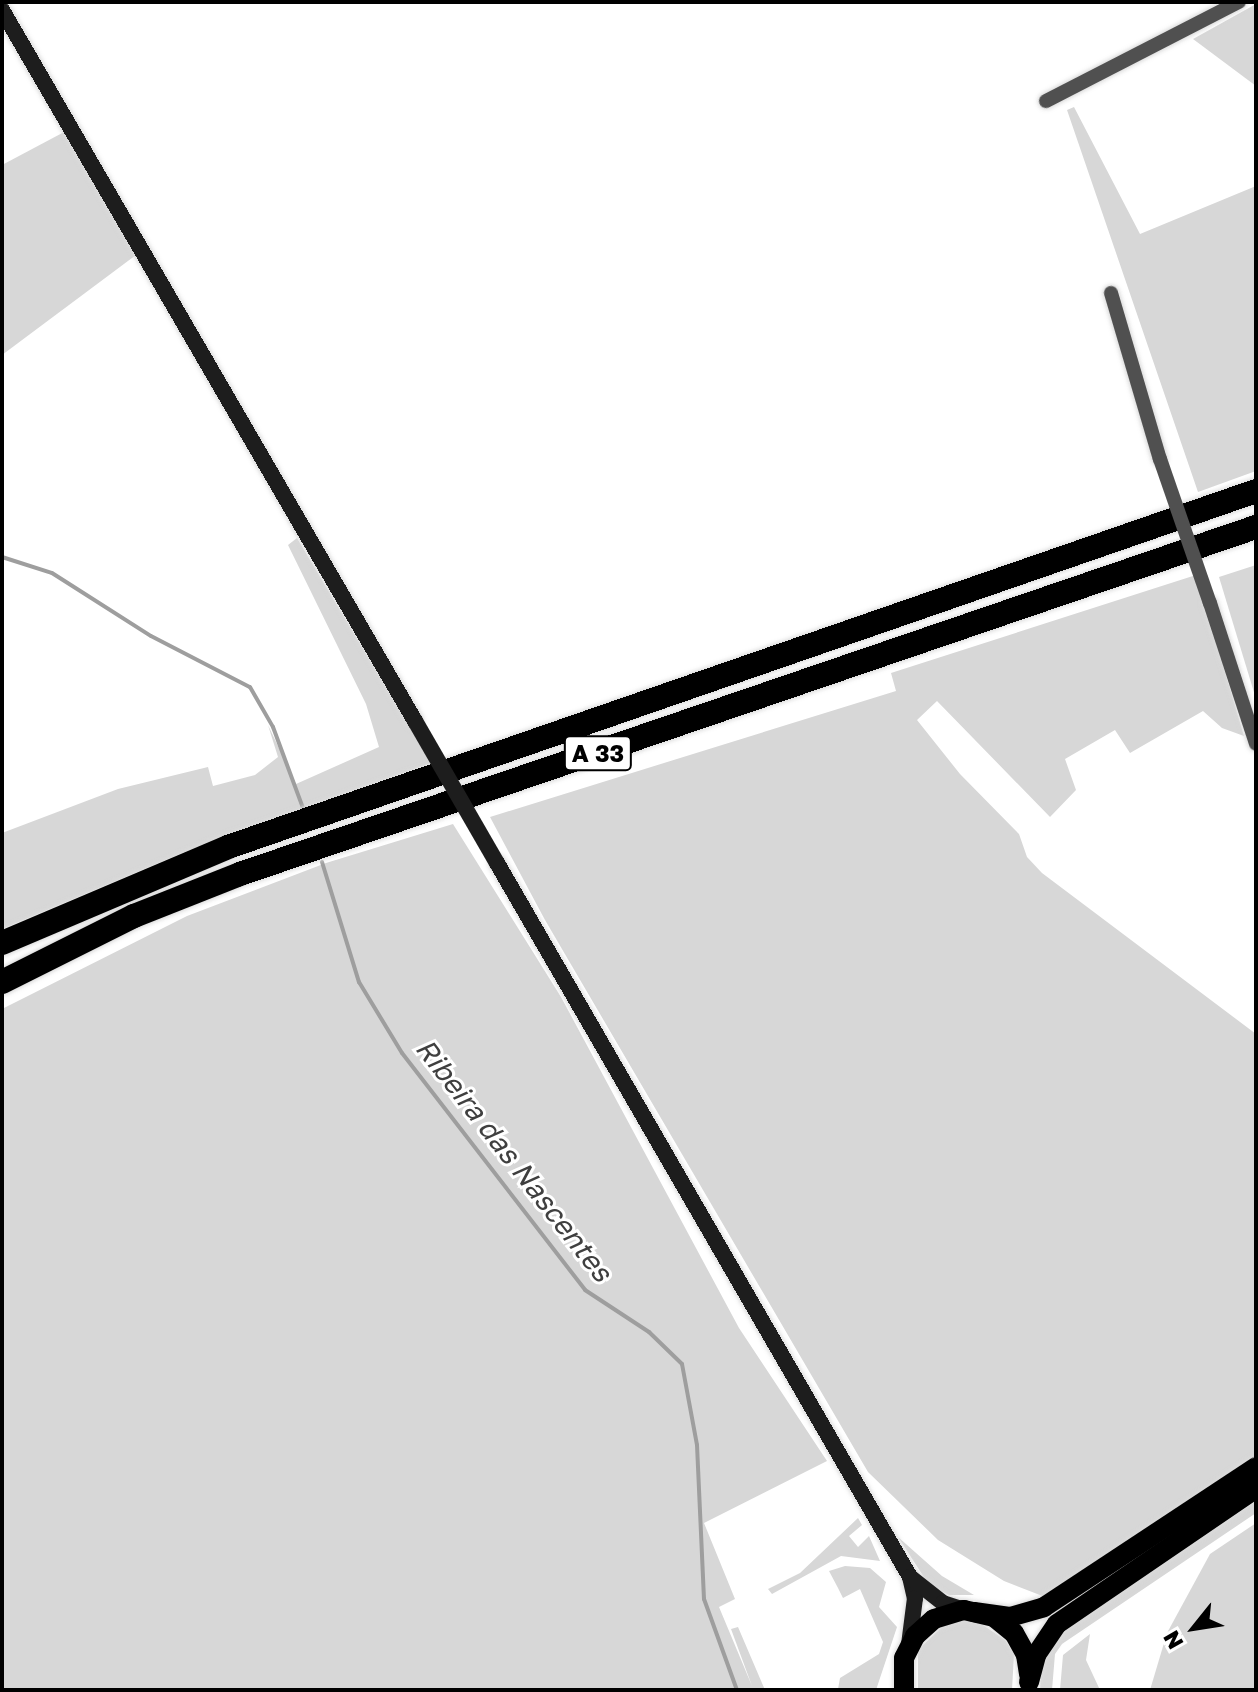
<!DOCTYPE html>
<style>
body{margin:0}
#map{position:relative;width:1258px;height:1692px;overflow:hidden;background:#fff;font-family:"Golos Text",sans-serif}
div>[style]{position:absolute}
.green>*{inset:0;background:#d7d7d7}
.stream>*{height:4px;margin:-2px;padding:0 2px;transform-origin:2px;border-radius:2px;background:#9e9e9e}
.roads{filter:drop-shadow(0 0 2px #dbdbdb) drop-shadow(0 0 2px #dbdbdb)}
.minor>*{height:14px;margin:-7px;padding:0 7px;transform-origin:7px;border-radius:7px;background:#505050}
.secondary>*{height:16px;margin:-8px;padding:0 8px;transform-origin:8px;border-radius:8px;background:#1d1d1d}
.primary>*{height:20px;margin:-10px;padding:0 10px;transform-origin:10px;border-radius:10px;background:#000}
.motorway>*{height:24px;margin:-12px;padding:0 12px;transform-origin:12px;border-radius:12px;background:#000}
.minor-bridge>*{height:14px;margin:-7px;padding:0 7px;transform-origin:7px;border-radius:7px;background:#505050}
.secondary-bridge>*{height:16px;margin:-8px;padding:0 8px;transform-origin:8px;border-radius:8px;background:#1d1d1d}
span{translate:-50% -50%;white-space:nowrap;text-align:center;line-height:1.15;-webkit-text-stroke:6px #fff;paint-order:stroke}
.shield-label span{padding:2px 6px;background:#fff;border:2px solid;border-radius:6px;-webkit-text-stroke-width:0}
.shield-label{font-size:24px;color:#000;font-weight:700}
.water-label{font-size:28px;color:#3f3f3f;font-style:italic}
.frame{position:absolute;inset:0;border:4px solid #000;pointer-events:none}
.north{position:absolute;left:1154px;top:1588px;width:80px;height:80px;-webkit-text-stroke:6px #fff;paint-order:stroke;rotate:240deg;font-size:22px;font-weight:700;line-height:32px;text-align:center;color:#000}
.north::after{content:'';display:block;margin:auto;width:28px;height:36px;background:#000;clip-path:polygon(50% 0,100% 100%,50% 72%,0 100%)}
</style>
<div id="map">
<div class="green">
<i style="clip-path:polygon(1256px 4px,1256px 86px,1193px 39px)"></i>
<i style="clip-path:polygon(1074px 107px,1140px 234px,1256px 186px,1256px 471px,1198px 492px,1067px 110px)"></i>
<i style="clip-path:polygon(66px 131px,136px 255px,2px 355px,2px 165px)"></i>
<i style="clip-path:polygon(297px 538px,431px 763px,182px 853px,2px 929px,2px 833px,118px 789px,208px 767px,213px 786px,255px 775px,278px 757px,268px 725px,296px 784px,379px 747px,366px 704px,288px 545px)"></i>
<i style="clip-path:polygon(1256px 565px,1256px 699px,1219px 577px)"></i>
<i style="clip-path:polygon(1196px 575px,1244px 736px,1222px 728px,1203px 711px,1130px 753px,1115px 730px,1065px 759px,1076px 790px,1050px 817px,937px 701px,917px 720px,960px 774px,1019px 834px,1027px 857px,1042px 873px,1256px 1034px,1256px 1456px,1045px 1597px,1004px 1581px,938px 1540px,868px 1472px,545px 920px,490px 817px,896px 691px,891px 673px)"></i>
<i style="clip-path:polygon(453px 824px,561px 997px,739px 1328px,827px 1461px,704px 1523px,735px 1599px,719px 1607px,752px 1686px,731px 1629px,738px 1627px,765px 1690px,2px 1690px,2px 1009px,187px 916px,326px 863px)"></i>
<i style="clip-path:polygon(1256px 1501px,1256px 1513px,1062px 1644px,1055px 1654px,1052px 1690px,1040px 1690px,1042px 1656px,1060px 1633px)"></i>
<i style="clip-path:polygon(858px 1518px,862px 1525px,849px 1536px,858px 1547px,869px 1536px,880px 1561px,841px 1556px,772px 1594px,768px 1589px,800px 1573px)"></i>
<i style="clip-path:polygon(1256px 1523px,1256px 1690px,1150px 1690px,1167px 1633px,1210px 1554px)"></i>
<i style="clip-path:polygon(898px 1537px,942px 1576px,974px 1595px,949px 1595px,929px 1585px)"></i>
<i style="clip-path:polygon(845px 1566px,870px 1568px,886px 1582px,879px 1607px,897px 1627px,876px 1690px,838px 1689px,840px 1678px,879px 1654px,883px 1642px,860px 1589px,843px 1598px,838px 1588px,829px 1571px)"></i>
<i style="clip-path:polygon(960px 1621px,977px 1621px,1005px 1640px,1014px 1654px,1012px 1690px,918px 1690px,918px 1650px,943px 1626px)"></i>
<i style="clip-path:polygon(1090px 1634px,1086px 1660px,1100px 1690px,1060px 1690px,1063px 1655px)"></i>
</div>
<div class="stream">
<i style="left:2px;top:557px;width:52px;rotate:17.7deg"></i>
<i style="left:52px;top:573px;width:117px;rotate:32.5deg"></i>
<i style="left:151px;top:636px;width:111px;rotate:27.3deg"></i>
<i style="left:250px;top:687px;width:46px;rotate:60.1deg"></i>
<i style="left:273px;top:727px;width:86px;rotate:69.7deg"></i>
<i style="left:322px;top:862px;width:126px;rotate:72.9deg"></i>
<i style="left:359px;top:982px;width:83px;rotate:58.8deg"></i>
<i style="left:402px;top:1053px;width:299px;rotate:52.3deg"></i>
<i style="left:585px;top:1290px;width:77px;rotate:33.3deg"></i>
<i style="left:649px;top:1332px;width:46px;rotate:44.1deg"></i>
<i style="left:682px;top:1364px;width:82px;rotate:79.5deg"></i>
<i style="left:697px;top:1445px;width:154px;rotate:87.4deg"></i>
<i style="left:704px;top:1599px;width:97px;rotate:70.1deg"></i>
</div>
<div class="roads">
<div class="minor">
<i style="left:1046px;top:101px;width:217px;rotate:-27.2deg"></i>
<i style="left:1111px;top:293px;width:173px;rotate:73.6deg"></i>
<i style="left:1210px;top:603px;width:148px;rotate:71.9deg"></i>
</div>
<div class="secondary">
<i style="left:2px;top:10px;width:822px;rotate:59.85deg"></i>
<i style="left:497px;top:863px;width:825px;rotate:59.95deg"></i>
<i style="left:910px;top:1577px;width:22px;rotate:77deg"></i>
<i style="left:915px;top:1598px;width:47px;rotate:97.3deg"></i>
<i style="left:910px;top:1577px;width:42px;rotate:38.2deg"></i>
<i style="left:943px;top:1603px;width:22px;rotate:18deg"></i>
</div>
<div class="primary">
<i style="left:974px;top:1612px;width:36px;rotate:8deg"></i>
<i style="left:1010px;top:1617px;width:35px;rotate:-16deg"></i>
<i style="left:1044px;top:1607px;width:254px;rotate:-33.4deg"></i>
<i style="left:1029px;top:1682px;width:28px;rotate:-75deg"></i>
<i style="left:1036px;top:1655px;width:37px;rotate:-56deg"></i>
<i style="left:1057px;top:1624px;width:241px;rotate:-34.3deg"></i>
<i style="left:904px;top:1690px;width:32px;rotate:-90deg"></i>
<i style="left:904px;top:1658px;width:25px;rotate:-63deg"></i>
<i style="left:915px;top:1636px;width:25px;rotate:-42deg"></i>
<i style="left:934px;top:1619px;width:31px;rotate:-17deg"></i>
<i style="left:964px;top:1610px;width:31px;rotate:13deg"></i>
<i style="left:994px;top:1617px;width:26px;rotate:39deg"></i>
<i style="left:1014px;top:1633px;width:25px;rotate:61deg"></i>
<i style="left:1026px;top:1655px;width:20px;rotate:81deg"></i>
</div>
<div class="motorway">
<i style="left:2px;top:943px;width:246px;rotate:-23deg"></i>
<i style="left:228px;top:847px;width:1088px;rotate:-19.1deg"></i>
<i style="left:2px;top:982px;width:148px;rotate:-26.6deg"></i>
<i style="left:134px;top:916px;width:114px;rotate:-21.6deg"></i>
<i style="left:240px;top:874px;width:1074px;rotate:-18.86deg"></i>
</div>
</div>
<div class="minor-bridge">
<i style="left:1160px;top:459px;width:152px;rotate:70.9deg"></i>
</div>
<div class="secondary-bridge">
<i style="left:415px;top:721px;width:164px;rotate:60deg"></i>
</div>
<div class="shield-label">
<span style="left:598px;top:753px">A 33</span>
</div>
<div class="water-label">
<span style="left:514px;top:1160px;rotate:52deg">Ribeira das Nascentes</span>
</div>
<div class="frame"></div>
<div class="north">N</div>
</div>
